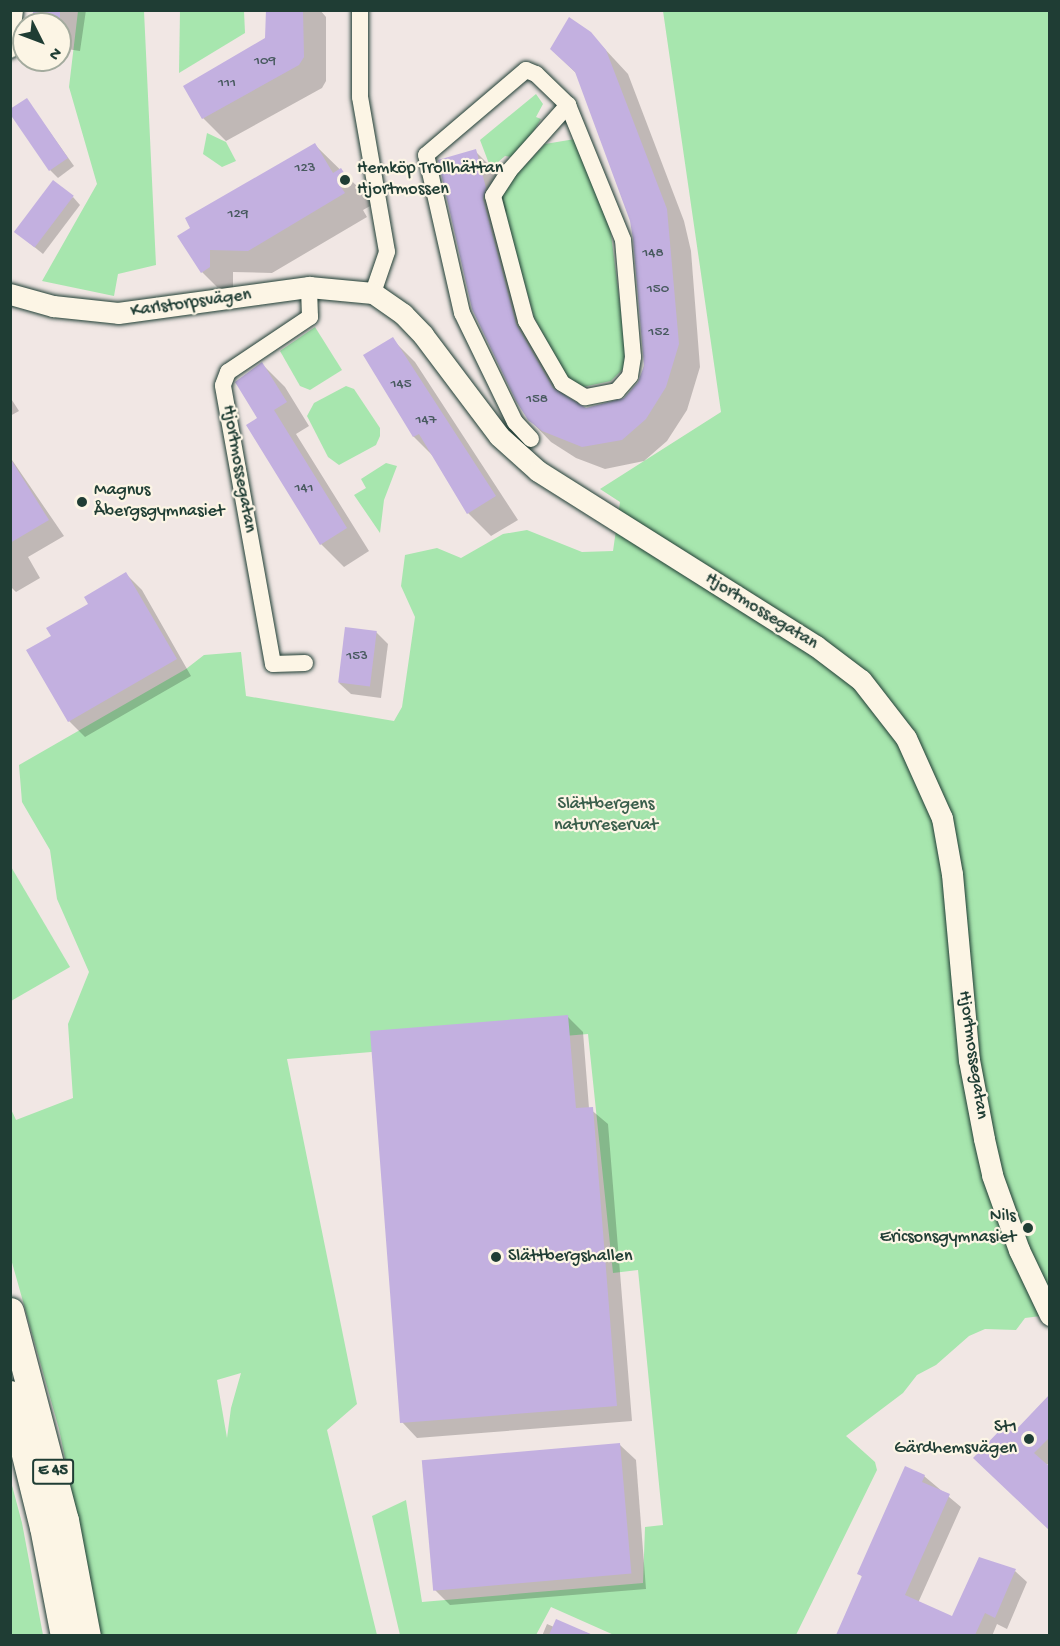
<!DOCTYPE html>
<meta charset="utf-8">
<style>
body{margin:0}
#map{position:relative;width:1060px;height:1646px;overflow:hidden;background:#f1e7e4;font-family:"Gochi Hand",sans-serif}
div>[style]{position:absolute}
.green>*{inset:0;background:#a7e6ae}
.shadow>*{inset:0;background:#0003}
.building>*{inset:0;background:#c3b0e0;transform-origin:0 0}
.roads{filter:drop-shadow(0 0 2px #1f3d34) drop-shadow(0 0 2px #1f3d34)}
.minor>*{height:16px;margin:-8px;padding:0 8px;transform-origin:8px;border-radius:8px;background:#fcf5e5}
.tertiary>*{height:21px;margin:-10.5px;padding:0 10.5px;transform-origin:10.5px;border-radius:10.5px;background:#fcf5e5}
.trunk>*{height:27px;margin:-13.5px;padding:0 13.5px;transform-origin:13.5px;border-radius:13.5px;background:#fcf5e5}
.dots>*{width:16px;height:16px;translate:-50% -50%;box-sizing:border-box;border:3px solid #fcf5e5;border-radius:50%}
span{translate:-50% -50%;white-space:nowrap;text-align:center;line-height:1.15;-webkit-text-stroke:4.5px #fcf5e5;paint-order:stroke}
.number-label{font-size:15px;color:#485a5f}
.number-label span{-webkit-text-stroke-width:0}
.shield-label span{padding:2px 4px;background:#fcf5e5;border:2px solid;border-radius:4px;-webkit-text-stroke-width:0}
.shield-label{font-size:16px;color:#1f3d34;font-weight:700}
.poi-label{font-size:18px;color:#1f3d34}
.left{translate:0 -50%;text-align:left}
.right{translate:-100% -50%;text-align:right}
.street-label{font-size:18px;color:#1f3d34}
.park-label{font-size:18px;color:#3a5f4c}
.frame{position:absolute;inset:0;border:12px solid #1f3d34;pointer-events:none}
.north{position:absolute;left:12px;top:12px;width:60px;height:60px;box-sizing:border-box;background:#fcf5e5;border:2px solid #a4ab9e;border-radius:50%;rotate:132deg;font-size:16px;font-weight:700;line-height:24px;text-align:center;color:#1f3d34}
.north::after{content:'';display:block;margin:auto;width:21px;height:27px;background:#1f3d34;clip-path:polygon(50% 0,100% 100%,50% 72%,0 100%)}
</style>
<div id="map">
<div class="green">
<i style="clip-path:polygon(78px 11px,144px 11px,156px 265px,118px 274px,114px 296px,42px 281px,97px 184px,69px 87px)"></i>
<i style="clip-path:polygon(180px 11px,244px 11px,245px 33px,179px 73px)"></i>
<i style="clip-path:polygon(evenodd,663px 11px,1049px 11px,1049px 1315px,1025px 1318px,1016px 1330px,985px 1329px,969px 1336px,936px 1365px,917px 1375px,903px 1393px,846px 1436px,875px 1462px,877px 1470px,796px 1635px,614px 1635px,551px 1607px,536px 1635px,400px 1635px,372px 1516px,406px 1500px,422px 1602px,643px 1583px,645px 1527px,663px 1525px,638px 1270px,613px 1273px,588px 1034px,287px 1059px,357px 1404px,327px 1430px,377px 1635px,101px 1635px,59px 1429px,11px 1259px,10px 1107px,16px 1120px,73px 1098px,68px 1024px,89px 972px,57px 899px,50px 850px,22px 802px,19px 765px,186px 669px,204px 655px,241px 652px,246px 696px,394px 721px,402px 707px,415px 617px,401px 586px,405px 555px,437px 548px,461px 558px,503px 534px,527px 530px,582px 552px,613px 551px,620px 502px,600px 489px,721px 412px,663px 11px,241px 1373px,231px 1408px,227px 1438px,217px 1380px,241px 1373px)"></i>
<i style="clip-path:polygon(536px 94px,543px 104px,536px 117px,541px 119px,529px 139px,513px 157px,505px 156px,497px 163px,500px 168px,491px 169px,480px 140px)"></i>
<i style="clip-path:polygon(207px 133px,226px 142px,236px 161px,222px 167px,203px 154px)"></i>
<i style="clip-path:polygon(575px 139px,610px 226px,625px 344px,624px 368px,611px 381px,583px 387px,566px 379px,534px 317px,499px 193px,545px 144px)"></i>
<i style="clip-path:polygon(315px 327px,342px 370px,310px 390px,300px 386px,280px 351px)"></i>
<i style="clip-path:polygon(346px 386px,354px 389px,380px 428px,380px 436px,376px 445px,339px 465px,328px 457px,307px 416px,314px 403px)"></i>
<i style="clip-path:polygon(386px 463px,397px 466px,384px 500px,380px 533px,354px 495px,366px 488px,361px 479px)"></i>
<i style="clip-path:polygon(10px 865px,70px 967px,11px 1001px,10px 1001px)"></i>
<i style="clip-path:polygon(10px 1478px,22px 1523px,43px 1635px,11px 1635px)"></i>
</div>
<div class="shadow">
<i style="clip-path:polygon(35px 10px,86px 10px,80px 51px,60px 48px,60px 24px,33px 24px)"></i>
<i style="clip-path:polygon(267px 10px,320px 10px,326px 17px,326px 81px,322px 88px,226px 141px,203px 118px,267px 39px)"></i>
<i style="clip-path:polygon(590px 33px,628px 74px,684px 221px,691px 251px,700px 367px,687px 410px,667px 441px,644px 461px,605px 469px,576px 458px,551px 442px,529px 419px,440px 161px,475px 151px,497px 173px,507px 211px,504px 221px,538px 349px,567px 398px,586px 410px,626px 399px,642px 379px,645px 356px,632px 220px,578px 75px,551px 49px)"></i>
<i style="clip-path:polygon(27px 100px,74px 166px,58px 178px,50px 170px)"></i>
<i style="clip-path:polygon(315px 145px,364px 193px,372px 205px,363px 210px,367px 217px,272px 273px,233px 272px,233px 290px,225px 295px,202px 272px,192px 228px)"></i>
<i style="clip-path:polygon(73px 197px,80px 205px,43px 254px,16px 232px)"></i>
<i style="clip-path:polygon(392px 339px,415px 362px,518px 520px,491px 536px,468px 513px,434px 457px,414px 437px,365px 356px)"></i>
<i style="clip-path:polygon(262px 364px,285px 387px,309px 426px,296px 434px,369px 551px,344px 567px,321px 544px,260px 419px)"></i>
<i style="clip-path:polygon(10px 397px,19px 411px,10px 416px)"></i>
<i style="clip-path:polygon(10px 457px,64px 536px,28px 557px,40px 578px,16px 592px,10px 586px)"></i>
<i style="clip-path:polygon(126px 574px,142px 590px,191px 676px,85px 737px,69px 721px,28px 650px,53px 636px)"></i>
<i style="clip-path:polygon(376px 632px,388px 644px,381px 698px,351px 694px,339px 683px)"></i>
<i style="clip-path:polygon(568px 1017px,583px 1032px,589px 1108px,608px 1124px,632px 1421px,417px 1438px,402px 1422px)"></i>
<i style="clip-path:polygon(1050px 1396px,1050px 1462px,1046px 1466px,1013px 1435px)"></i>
<i style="clip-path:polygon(620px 1445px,636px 1460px,646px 1589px,450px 1605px,434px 1589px)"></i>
<i style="clip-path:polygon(924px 1476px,961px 1507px,918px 1603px,953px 1618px,1015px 1571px,1027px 1582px,1007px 1629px,997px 1624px,992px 1636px,837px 1636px,863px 1578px,859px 1573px)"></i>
<i style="clip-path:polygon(557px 1621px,595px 1636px,542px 1636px,547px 1624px,554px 1627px)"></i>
</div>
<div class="building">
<i style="left:33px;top:10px;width:27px;height:14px"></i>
<i style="clip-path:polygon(266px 10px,303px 10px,304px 57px,299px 65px,202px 119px,183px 86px,265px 38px)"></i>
<i style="clip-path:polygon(569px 17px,591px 32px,606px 50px,667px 209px,679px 344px,666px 387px,646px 419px,622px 440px,582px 447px,542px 431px,528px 420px,516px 401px,472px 309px,438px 160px,476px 149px,486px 188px,483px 199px,516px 324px,553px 388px,586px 408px,624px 398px,638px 382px,644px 366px,633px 239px,630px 221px,575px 72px,550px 49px)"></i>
<i style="clip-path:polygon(27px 98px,68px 158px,49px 171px,10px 114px,10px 109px)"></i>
<i style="clip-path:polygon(315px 143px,333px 173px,341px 168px,350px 182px,341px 187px,345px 193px,248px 251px,210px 250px,210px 267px,201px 273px,177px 236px,190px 228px,185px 218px)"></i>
<i style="left:53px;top:180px;width:26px;height:65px;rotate:37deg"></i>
<i style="clip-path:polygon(393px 337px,496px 496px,467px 514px,419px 434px,413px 437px,363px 355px)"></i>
<i style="clip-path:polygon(262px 362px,287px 402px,274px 410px,347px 528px,320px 545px,246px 425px,257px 418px,235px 382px)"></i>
<i style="clip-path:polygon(10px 458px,49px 520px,10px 543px)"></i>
<i style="clip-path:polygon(126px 572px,177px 659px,68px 722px,26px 650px,51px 636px,46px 628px,88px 604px,84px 597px)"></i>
<i style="left:345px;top:627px;width:32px;height:56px;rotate:7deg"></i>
<i style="clip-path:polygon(568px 1015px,576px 1108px,593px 1107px,617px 1406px,400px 1423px,370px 1031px)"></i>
<i style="clip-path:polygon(1050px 1394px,1050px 1437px,1034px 1453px,1050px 1467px,1050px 1531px,973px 1458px,1005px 1425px,1013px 1433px)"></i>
<i style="left:620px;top:1443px;width:131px;height:199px;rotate:85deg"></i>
<i style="clip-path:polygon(905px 1466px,925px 1475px,922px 1482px,950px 1494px,905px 1595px,952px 1616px,979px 1557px,1016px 1569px,995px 1618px,985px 1613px,975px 1635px,836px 1635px,862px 1576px,857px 1574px)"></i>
<i style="clip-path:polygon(556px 1619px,593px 1635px,549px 1635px)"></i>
</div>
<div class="roads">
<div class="minor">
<i style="left:360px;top:10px;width:87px;rotate:90deg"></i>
<i style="left:360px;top:97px;width:157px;rotate:80.1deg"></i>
<i style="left:387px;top:252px;width:43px;rotate:108.9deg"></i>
<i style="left:10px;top:50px;width:40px;rotate:-82.9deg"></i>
<i style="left:531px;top:439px;width:23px;rotate:-133deg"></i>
<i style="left:515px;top:422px;width:121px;rotate:-115.9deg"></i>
<i style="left:462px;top:313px;width:162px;rotate:-102.8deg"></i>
<i style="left:426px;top:155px;width:131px;rotate:-40.4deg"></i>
<i style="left:526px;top:70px;width:11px;rotate:22deg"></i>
<i style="left:536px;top:74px;width:45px;rotate:44.1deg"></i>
<i style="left:568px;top:105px;width:146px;rotate:67.8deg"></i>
<i style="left:623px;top:240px;width:117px;rotate:85.1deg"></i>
<i style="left:633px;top:357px;width:19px;rotate:99deg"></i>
<i style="left:630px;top:376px;width:20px;rotate:131deg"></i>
<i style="left:617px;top:391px;width:33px;rotate:169deg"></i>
<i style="left:585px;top:397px;width:27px;rotate:-149deg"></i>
<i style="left:562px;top:383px;width:72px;rotate:-120.1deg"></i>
<i style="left:526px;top:321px;width:129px;rotate:-104.8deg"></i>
<i style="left:493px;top:196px;width:30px;rotate:-57deg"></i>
<i style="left:509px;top:171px;width:89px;rotate:-48.2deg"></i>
<i style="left:305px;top:663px;width:32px;rotate:178deg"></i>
<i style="left:273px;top:664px;width:283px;rotate:-100.2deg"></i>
<i style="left:223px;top:385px;width:14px;rotate:-69deg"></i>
<i style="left:228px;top:372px;width:99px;rotate:-33.9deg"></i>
<i style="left:310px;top:317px;width:30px;rotate:-92deg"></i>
</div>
<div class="tertiary">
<i style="left:10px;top:294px;width:45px;rotate:15.6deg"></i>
<i style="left:53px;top:306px;width:65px;rotate:6.1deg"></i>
<i style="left:118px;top:313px;width:193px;rotate:-7.8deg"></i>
<i style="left:309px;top:287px;width:64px;rotate:5.4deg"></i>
<i style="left:373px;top:293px;width:37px;rotate:35deg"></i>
<i style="left:403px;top:314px;width:29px;rotate:46deg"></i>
<i style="left:423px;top:335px;width:126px;rotate:53deg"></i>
<i style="left:499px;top:436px;width:52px;rotate:41.9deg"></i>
<i style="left:538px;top:471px;width:328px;rotate:32.2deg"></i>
<i style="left:816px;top:646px;width:56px;rotate:37.1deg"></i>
<i style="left:861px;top:680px;width:73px;rotate:52.2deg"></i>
<i style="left:906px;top:738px;width:88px;rotate:65.8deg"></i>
<i style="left:942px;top:818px;width:57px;rotate:79.9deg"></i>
<i style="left:952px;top:874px;width:187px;rotate:84.8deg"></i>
<i style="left:969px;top:1060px;width:80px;rotate:79.2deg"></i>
<i style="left:984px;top:1139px;width:37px;rotate:77deg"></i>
<i style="left:992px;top:1175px;width:80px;rotate:70.2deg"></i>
<i style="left:1019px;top:1250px;width:72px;rotate:64.5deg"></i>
</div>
<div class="trunk">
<i style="left:10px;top:1311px;width:216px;rotate:75.3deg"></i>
<i style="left:65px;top:1520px;width:118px;rotate:79.3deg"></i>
<i style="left:10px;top:1394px;width:137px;rotate:76.1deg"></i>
<i style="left:43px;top:1527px;width:111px;rotate:79.1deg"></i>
</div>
</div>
<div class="dots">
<i style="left:345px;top:180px;background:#1f3d34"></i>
<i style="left:82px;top:502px;background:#1f3d34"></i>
<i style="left:1028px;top:1228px;background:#1f3d34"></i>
<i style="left:496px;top:1257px;background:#1f3d34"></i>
<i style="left:1029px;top:1439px;background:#1f3d34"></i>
</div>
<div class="number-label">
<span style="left:265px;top:62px">109</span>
<span style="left:227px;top:84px">111</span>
<span style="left:305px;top:169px">123</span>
<span style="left:238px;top:215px">129</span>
<span style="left:653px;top:254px">148</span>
<span style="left:658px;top:290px">150</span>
<span style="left:659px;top:333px">152</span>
<span style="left:401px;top:385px">145</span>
<span style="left:537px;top:400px">158</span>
<span style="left:426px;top:421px">147</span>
<span style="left:304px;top:489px">141</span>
<span style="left:357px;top:657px">153</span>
</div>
<div class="shield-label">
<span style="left:53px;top:1472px">E 45</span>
</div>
<div class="poi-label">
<span class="left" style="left:357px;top:180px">Hemköp Trollhättan<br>Hjortmossen</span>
<span class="left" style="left:94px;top:502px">Magnus<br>Åbergsgymnasiet</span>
<span class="right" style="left:1016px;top:1228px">Nils<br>Ericsonsgymnasiet</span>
<span class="left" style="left:508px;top:1257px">Slättbergshallen</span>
<span class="right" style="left:1017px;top:1439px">St1<br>Gärdhemsvägen</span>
</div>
<div class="street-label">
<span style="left:191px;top:304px;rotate:-8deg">Karlstorpsvägen</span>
<span style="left:238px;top:469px;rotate:80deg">Hjortmossegatan</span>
<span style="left:761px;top:612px;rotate:32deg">Hjortmossegatan</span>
<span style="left:972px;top:1055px;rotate:82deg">Hjortmossegatan</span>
</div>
<div class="park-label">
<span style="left:606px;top:816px">Slättbergens<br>naturreservat</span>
</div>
<div class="frame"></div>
<div class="north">N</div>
</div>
